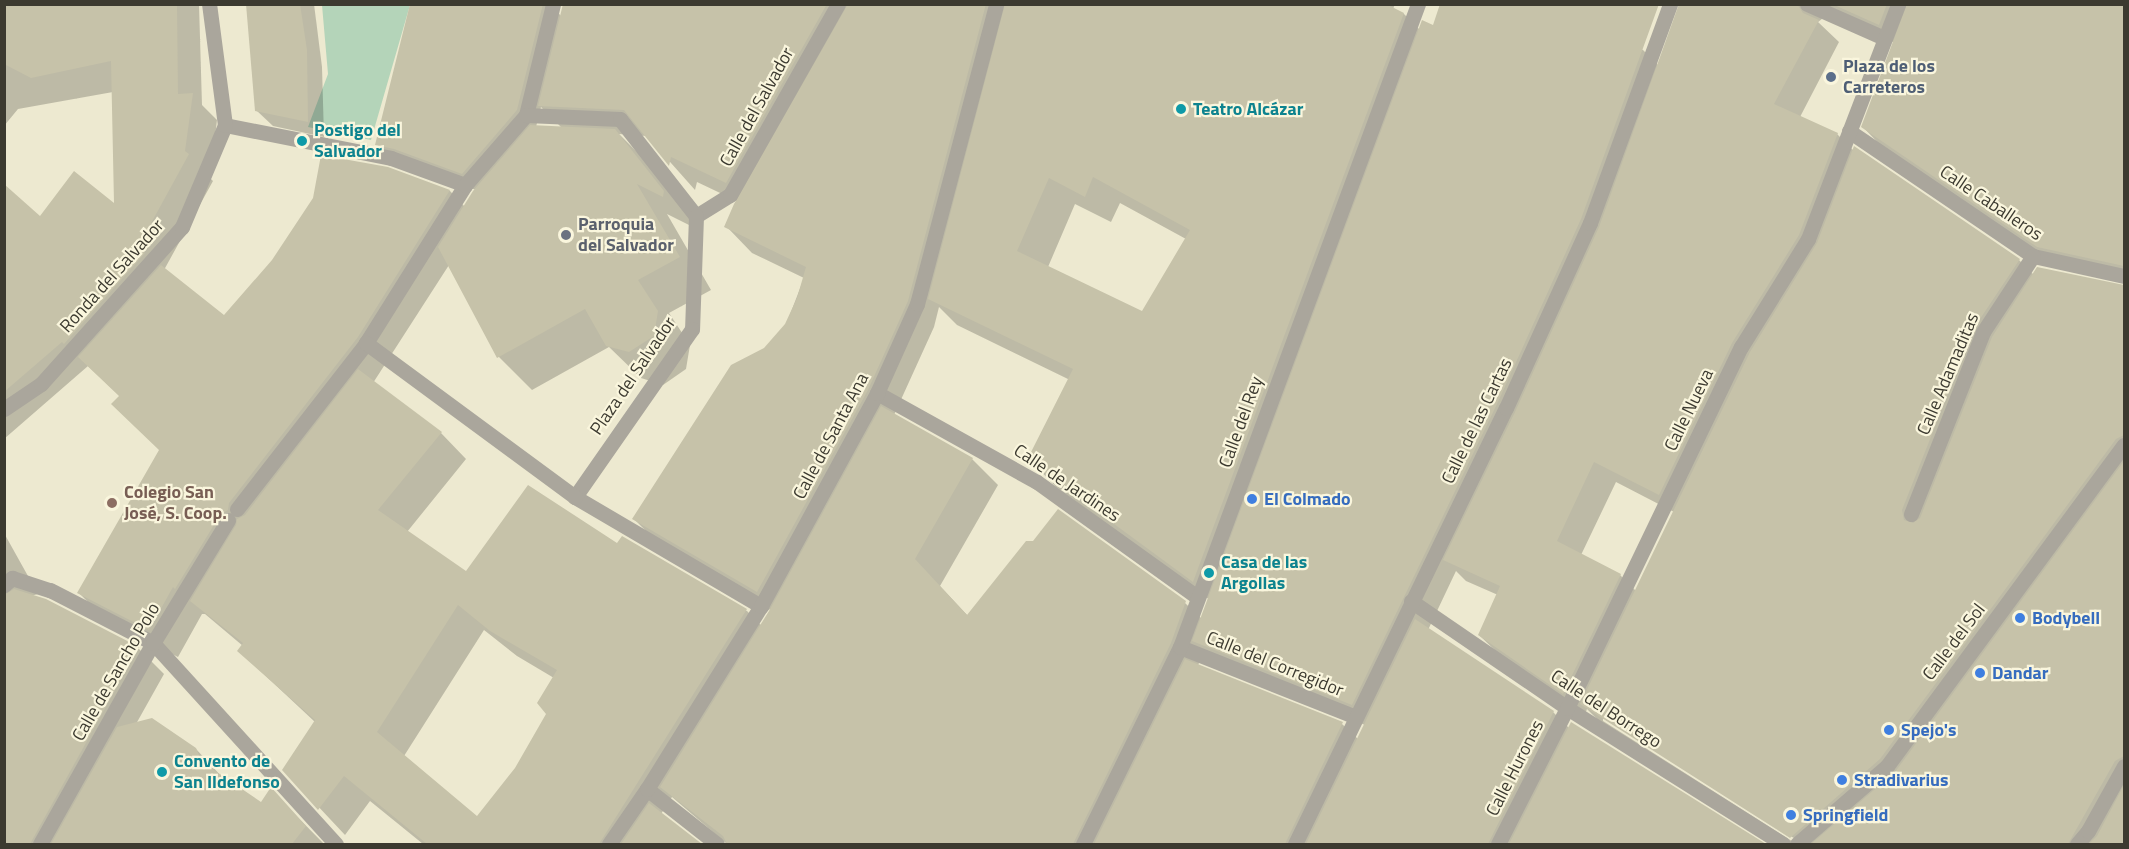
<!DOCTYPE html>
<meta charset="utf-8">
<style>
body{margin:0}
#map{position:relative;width:2129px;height:849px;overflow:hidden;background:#ede9d0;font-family:"Titillium Web",sans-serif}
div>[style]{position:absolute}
.green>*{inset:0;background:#b4d4b9}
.shadow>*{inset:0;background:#0003}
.building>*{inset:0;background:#c6c2a9}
.minor>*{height:15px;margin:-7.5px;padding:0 7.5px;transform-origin:7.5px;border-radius:7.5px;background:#aaa69c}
.dots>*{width:16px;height:16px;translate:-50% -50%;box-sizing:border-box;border:3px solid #faf6dd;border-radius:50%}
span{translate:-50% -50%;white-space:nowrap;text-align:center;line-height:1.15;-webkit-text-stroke:4.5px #faf6dd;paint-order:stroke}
.service-label{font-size:18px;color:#4e5e75;font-weight:700}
.left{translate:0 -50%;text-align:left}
.street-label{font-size:18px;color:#3c3a30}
.culture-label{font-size:18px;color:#0d838f;font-weight:700}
.worship-label{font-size:18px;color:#5b616d;font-weight:700}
.education-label{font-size:18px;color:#785e54;font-weight:700}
.shop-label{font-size:18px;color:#366cbe;font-weight:700}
.frame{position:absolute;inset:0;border:6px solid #3c3a30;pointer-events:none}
</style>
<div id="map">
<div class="green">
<i style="clip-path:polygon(322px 5px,410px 5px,371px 140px,308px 127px,328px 74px)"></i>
</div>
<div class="shadow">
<i style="clip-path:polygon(evenodd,4px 4px,199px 4px,202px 105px,217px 120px,210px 178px,213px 181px,164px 270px,224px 317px,388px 169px,450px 191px,465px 207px,476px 190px,414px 167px,396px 163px,377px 144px,412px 4px,550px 4px,561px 16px,564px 4px,1395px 4px,1393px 9px,1404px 14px,1420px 30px,1434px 27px,1603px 33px,1643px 50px,1659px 66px,1684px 4px,2124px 4px,2124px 282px,2060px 268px,1884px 149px,1863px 127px,1895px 43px,1834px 16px,1827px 15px,1818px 22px,1839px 42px,1800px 117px,1837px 134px,1854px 151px,2019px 260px,2034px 275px,2124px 287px,2124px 844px,1999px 844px,1923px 786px,1868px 809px,1908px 844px,1791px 844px,1603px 725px,1587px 709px,1585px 714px,1501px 656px,1479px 635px,1498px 595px,1466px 581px,1456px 571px,1428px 630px,1553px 712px,1569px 728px,1571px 724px,1765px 844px,727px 844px,672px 797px,661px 814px,699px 844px,423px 844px,370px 801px,345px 835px,284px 770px,315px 722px,239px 651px,243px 646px,205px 614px,202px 614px,178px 657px,107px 621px,79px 593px,160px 450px,120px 396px,88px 366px,4px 439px,4px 186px,41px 218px,116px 206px,113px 92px,18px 109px,4px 126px,4px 4px,541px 107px,562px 128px,536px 127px,541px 107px,4px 4px,619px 134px,647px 136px,695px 190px,697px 182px,737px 201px,726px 226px,752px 253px,804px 278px,786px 325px,634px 519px,660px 545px,772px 611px,762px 626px,747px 611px,622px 538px,617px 545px,466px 574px,407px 532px,466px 459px,441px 433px,373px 383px,449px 265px,499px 357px,532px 390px,609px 347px,641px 378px,663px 385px,686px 369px,690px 345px,669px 313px,711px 290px,667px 214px,695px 228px,696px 225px,648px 163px,619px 134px,4px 4px,1120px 203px,1186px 239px,1143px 313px,1048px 267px,1075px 204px,1111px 222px,1120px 203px,4px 4px,939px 307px,957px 325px,1070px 380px,1029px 459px,1055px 486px,1210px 600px,1202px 619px,1185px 603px,1058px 511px,1034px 543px,968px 616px,940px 586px,998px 485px,972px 459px,894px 415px,934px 327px,939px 307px,4px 4px,1616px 482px,1674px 512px,1636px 591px,1620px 575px,1581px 555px,1616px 482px,4px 4px,484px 630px,517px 656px,554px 678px,548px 713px,517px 769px,477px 818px,404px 756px,484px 630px,4px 4px,1203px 650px,1221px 668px,1365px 725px,1358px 739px,1342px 724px,1198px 666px,1203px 650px,4px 4px,1603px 718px,1797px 840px,1795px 843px,1603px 721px,1603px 718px)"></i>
<i style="clip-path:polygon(247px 4px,314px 4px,322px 67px,324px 137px,273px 126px,256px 110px)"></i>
<i style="clip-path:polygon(4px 533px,38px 594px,31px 596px,46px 600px,138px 648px,164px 674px,136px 724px,196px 749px,223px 778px,262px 805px,271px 790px,324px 844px,4px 844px)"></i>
</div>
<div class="building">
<i style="clip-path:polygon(4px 4px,177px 4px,178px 94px,193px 93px,185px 151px,189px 154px,138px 247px,145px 253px,64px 344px,62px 342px,4px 392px,4px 184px,40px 216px,74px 171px,114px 203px,111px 61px,31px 78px,4px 64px)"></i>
<i style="clip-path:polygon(246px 4px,300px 4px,307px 50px,308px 122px,255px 111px)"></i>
<i style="clip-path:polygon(410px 4px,543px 4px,517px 110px,462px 174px,394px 149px,375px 145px)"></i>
<i style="clip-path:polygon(563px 4px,827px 4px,726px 183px,671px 157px,669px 166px,624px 110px,538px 106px)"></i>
<i style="clip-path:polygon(848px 4px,986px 4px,908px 301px,868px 390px,757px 592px,632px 519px,731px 365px,764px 348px,785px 324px,797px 298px,806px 267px,724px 227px,734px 204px)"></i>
<i style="clip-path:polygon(evenodd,1005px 4px,1386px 4px,1404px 13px,1193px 582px,1027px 460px,1073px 369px,928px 299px,1005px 4px,1093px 177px,1190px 230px,1142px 311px,1017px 251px,1049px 178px,1085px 197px,1093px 177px)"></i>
<i style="clip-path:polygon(1440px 4px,1659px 4px,1581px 219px,1497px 404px,1352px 705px,1192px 641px,1422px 20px,1433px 25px)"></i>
<i style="clip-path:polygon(1679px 4px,1797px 4px,1803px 13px,1819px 20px,1774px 104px,1838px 133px,1799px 235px,1732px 343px,1659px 495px,1594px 462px,1557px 541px,1621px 574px,1563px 694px,1478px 635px,1500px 586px,1443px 560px,1515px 412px,1599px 227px)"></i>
<i style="clip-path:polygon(1832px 4px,1887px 4px,1879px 25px)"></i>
<i style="clip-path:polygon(1907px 4px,2124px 4px,2124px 266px,2037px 247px,1861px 127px)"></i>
<i style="clip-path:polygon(530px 125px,615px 129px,664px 191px,663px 197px,637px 184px,680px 257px,638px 280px,658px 311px,654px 336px,629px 352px,606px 346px,585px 309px,497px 358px,438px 247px,473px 191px)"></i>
<i style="clip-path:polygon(1854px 146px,2020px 259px,1974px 328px,1902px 510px,1904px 520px,1913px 523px,1920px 518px,1992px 337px,2037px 267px,2124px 285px,2124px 435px,2116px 439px,1880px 759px,1790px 838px,1580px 704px,1750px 352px,1817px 243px)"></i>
<i style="clip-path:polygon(321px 155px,388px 167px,450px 190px,358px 337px,229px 503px,228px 510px,220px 515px,175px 589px,173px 587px,149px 630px,77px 593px,159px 450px,111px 404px,119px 396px,78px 357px,161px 265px,224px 315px,272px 260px,313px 198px)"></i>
<i style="clip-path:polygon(evenodd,358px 369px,442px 432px,378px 510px,466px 571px,528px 485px,617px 543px,622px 536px,747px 609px,599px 844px,427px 844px,344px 776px,318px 810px,282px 770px,315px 720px,237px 651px,243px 643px,190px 601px,236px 525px,237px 519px,245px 515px,358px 369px,458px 605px,490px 631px,557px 670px,537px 703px,546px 714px,515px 768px,477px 816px,377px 732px,458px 605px)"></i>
<i style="clip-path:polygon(881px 406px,973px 458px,915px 559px,967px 615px,1026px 541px,1033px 541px,1058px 509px,1186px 601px,1171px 643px,1073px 844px,727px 844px,723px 836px,660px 787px,769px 611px)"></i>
<i style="clip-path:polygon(2124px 461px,2124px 756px,2115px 761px,2068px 844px,1811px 844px,1895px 772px)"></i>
<i style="clip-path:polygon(14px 589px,46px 599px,139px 647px,30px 844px,4px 844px,4px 595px)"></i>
<i style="clip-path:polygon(1415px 619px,1554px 711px,1488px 844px,1306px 844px)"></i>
<i style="clip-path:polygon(1185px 659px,1343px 722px,1285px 844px,1094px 844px)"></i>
<i style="clip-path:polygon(152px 718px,196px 748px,202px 762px,261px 802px,271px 787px,306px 826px,292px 844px,51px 844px,117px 727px)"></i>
<i style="clip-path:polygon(1571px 722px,1766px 844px,1509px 844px)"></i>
<i style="clip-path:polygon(2124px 785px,2124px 844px,2089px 844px,2097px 836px)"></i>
<i style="clip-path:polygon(649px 803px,702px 844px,621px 844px)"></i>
</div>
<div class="minor">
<i style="left:1807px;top:4px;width:84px;rotate:23.8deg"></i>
<i style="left:526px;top:115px;width:114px;rotate:-76.3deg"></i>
<i style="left:225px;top:125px;width:169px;rotate:11.2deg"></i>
<i style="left:391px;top:158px;width:79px;rotate:20deg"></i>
<i style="left:1849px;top:131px;width:222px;rotate:34.2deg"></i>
<i style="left:2033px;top:256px;width:93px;rotate:12.4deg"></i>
<i style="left:696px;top:216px;width:40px;rotate:-32deg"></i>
<i style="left:730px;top:195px;width:219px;rotate:-60.5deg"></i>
<i style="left:877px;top:393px;width:183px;rotate:29.1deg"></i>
<i style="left:1037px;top:482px;width:197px;rotate:35.7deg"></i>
<i style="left:4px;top:409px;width:45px;rotate:-34deg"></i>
<i style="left:41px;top:384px;width:211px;rotate:-48.1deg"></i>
<i style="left:182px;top:227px;width:111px;rotate:-67.1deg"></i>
<i style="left:225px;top:125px;width:122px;rotate:-97.5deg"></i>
<i style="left:575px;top:497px;width:216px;rotate:30.4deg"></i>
<i style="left:237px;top:509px;width:210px;rotate:-52.1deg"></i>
<i style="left:366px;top:343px;width:186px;rotate:-57.9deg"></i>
<i style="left:465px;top:185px;width:93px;rotate:-48.9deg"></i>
<i style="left:526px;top:115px;width:94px;rotate:2.4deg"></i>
<i style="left:620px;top:119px;width:123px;rotate:51.9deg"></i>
<i style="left:696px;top:216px;width:113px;rotate:92deg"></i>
<i style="left:692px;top:329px;width:205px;rotate:124.9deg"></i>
<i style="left:575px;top:497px;width:260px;rotate:-143.6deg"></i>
<i style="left:1911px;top:514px;width:196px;rotate:-68.4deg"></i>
<i style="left:1983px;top:332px;width:91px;rotate:-56.7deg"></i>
<i style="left:4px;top:585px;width:11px;rotate:-41deg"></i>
<i style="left:12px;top:578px;width:40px;rotate:18deg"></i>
<i style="left:50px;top:590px;width:116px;rotate:27.2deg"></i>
<i style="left:153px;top:643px;width:272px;rotate:47.7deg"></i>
<i style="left:1411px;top:601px;width:189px;rotate:34.4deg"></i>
<i style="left:1567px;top:708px;width:255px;rotate:32.2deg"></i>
<i style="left:1180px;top:647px;width:189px;rotate:21.7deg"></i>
<i style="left:647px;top:789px;width:89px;rotate:38.2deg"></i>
<i style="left:40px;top:844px;width:231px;rotate:-60.7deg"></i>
<i style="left:153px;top:643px;width:144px;rotate:-58.6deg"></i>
<i style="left:609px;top:844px;width:67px;rotate:-55.4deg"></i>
<i style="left:647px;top:789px;width:216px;rotate:-58.1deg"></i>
<i style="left:761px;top:606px;width:243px;rotate:-61.4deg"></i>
<i style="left:877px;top:393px;width:98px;rotate:-65.8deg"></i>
<i style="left:917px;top:304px;width:310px;rotate:-75.2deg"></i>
<i style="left:1083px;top:844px;width:220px;rotate:-63.8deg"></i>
<i style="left:1180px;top:647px;width:686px;rotate:-69.69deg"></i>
<i style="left:1295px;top:844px;width:484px;rotate:-64.2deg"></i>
<i style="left:1506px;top:408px;width:203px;rotate:-65.6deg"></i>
<i style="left:1590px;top:223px;width:233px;rotate:-69.9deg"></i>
<i style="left:1498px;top:844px;width:153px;rotate:-63.1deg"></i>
<i style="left:1567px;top:708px;width:401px;rotate:-64.3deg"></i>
<i style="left:1741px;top:347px;width:127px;rotate:-58.2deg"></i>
<i style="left:1808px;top:239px;width:252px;rotate:-69deg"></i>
<i style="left:1797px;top:844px;width:119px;rotate:-40.9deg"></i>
<i style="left:1887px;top:766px;width:399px;rotate:-53.6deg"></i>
<i style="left:2077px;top:844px;width:17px;rotate:-50deg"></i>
<i style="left:2088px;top:831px;width:74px;rotate:-61deg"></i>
</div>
<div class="dots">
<i style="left:1831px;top:77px;background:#5c6f8a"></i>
<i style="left:1181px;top:109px;background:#0f9aa8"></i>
<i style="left:302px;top:141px;background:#0f9aa8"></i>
<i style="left:566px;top:235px;background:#6b7280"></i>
<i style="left:1252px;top:499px;background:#3f7fe0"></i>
<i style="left:112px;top:503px;background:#8d6e63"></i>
<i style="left:1209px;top:573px;background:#0f9aa8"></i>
<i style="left:2020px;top:618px;background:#3f7fe0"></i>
<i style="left:1980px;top:673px;background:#3f7fe0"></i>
<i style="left:1889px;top:730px;background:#3f7fe0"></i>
<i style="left:162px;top:772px;background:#0f9aa8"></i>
<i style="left:1842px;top:780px;background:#3f7fe0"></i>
<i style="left:1791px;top:815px;background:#3f7fe0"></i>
</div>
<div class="service-label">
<span class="left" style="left:1843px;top:77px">Plaza de los<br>Carreteros</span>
</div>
<div class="street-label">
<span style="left:757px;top:107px;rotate:-61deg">Calle del Salvador</span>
<span style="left:1991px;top:203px;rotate:34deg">Calle Caballeros</span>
<span style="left:112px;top:276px;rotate:-48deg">Ronda del Salvador</span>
<span style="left:1948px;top:374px;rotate:-67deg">Calle Adamaditas</span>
<span style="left:633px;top:376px;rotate:-56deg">Plaza del Salvador</span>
<span style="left:1689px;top:410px;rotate:-64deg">Calle Nueva</span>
<span style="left:1477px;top:421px;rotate:-64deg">Calle de las Cartas</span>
<span style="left:1241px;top:422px;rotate:-70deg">Calle del Rey</span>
<span style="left:831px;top:436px;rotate:-62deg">Calle de Santa Ana</span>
<span style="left:1067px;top:483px;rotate:34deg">Calle de Jardines</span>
<span style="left:1954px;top:642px;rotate:-53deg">Calle del Sol</span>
<span style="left:1275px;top:664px;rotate:22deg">Calle del Corregidor</span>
<span style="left:116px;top:672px;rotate:-60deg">Calle de Sancho Polo</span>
<span style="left:1606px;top:709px;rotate:33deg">Calle del Borrego</span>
<span style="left:1515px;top:768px;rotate:-63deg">Calle Hurones</span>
</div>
<div class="culture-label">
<span class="left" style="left:1193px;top:109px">Teatro Alcázar</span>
<span class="left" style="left:314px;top:141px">Postigo del<br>Salvador</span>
<span class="left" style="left:1221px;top:573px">Casa de las<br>Argollas</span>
<span class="left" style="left:174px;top:772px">Convento de<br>San Ildefonso</span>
</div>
<div class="worship-label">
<span class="left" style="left:578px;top:235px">Parroquia<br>del Salvador</span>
</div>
<div class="education-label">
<span class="left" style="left:124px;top:503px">Colegio San<br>José, S. Coop.</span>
</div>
<div class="shop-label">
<span class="left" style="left:1264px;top:499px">El Colmado</span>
<span class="left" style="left:2032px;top:618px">Bodybell</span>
<span class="left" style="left:1992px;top:673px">Dandar</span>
<span class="left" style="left:1901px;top:730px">Spejo's</span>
<span class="left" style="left:1854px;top:780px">Stradivarius</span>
<span class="left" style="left:1803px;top:815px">Springfield</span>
</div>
<div class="frame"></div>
</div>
